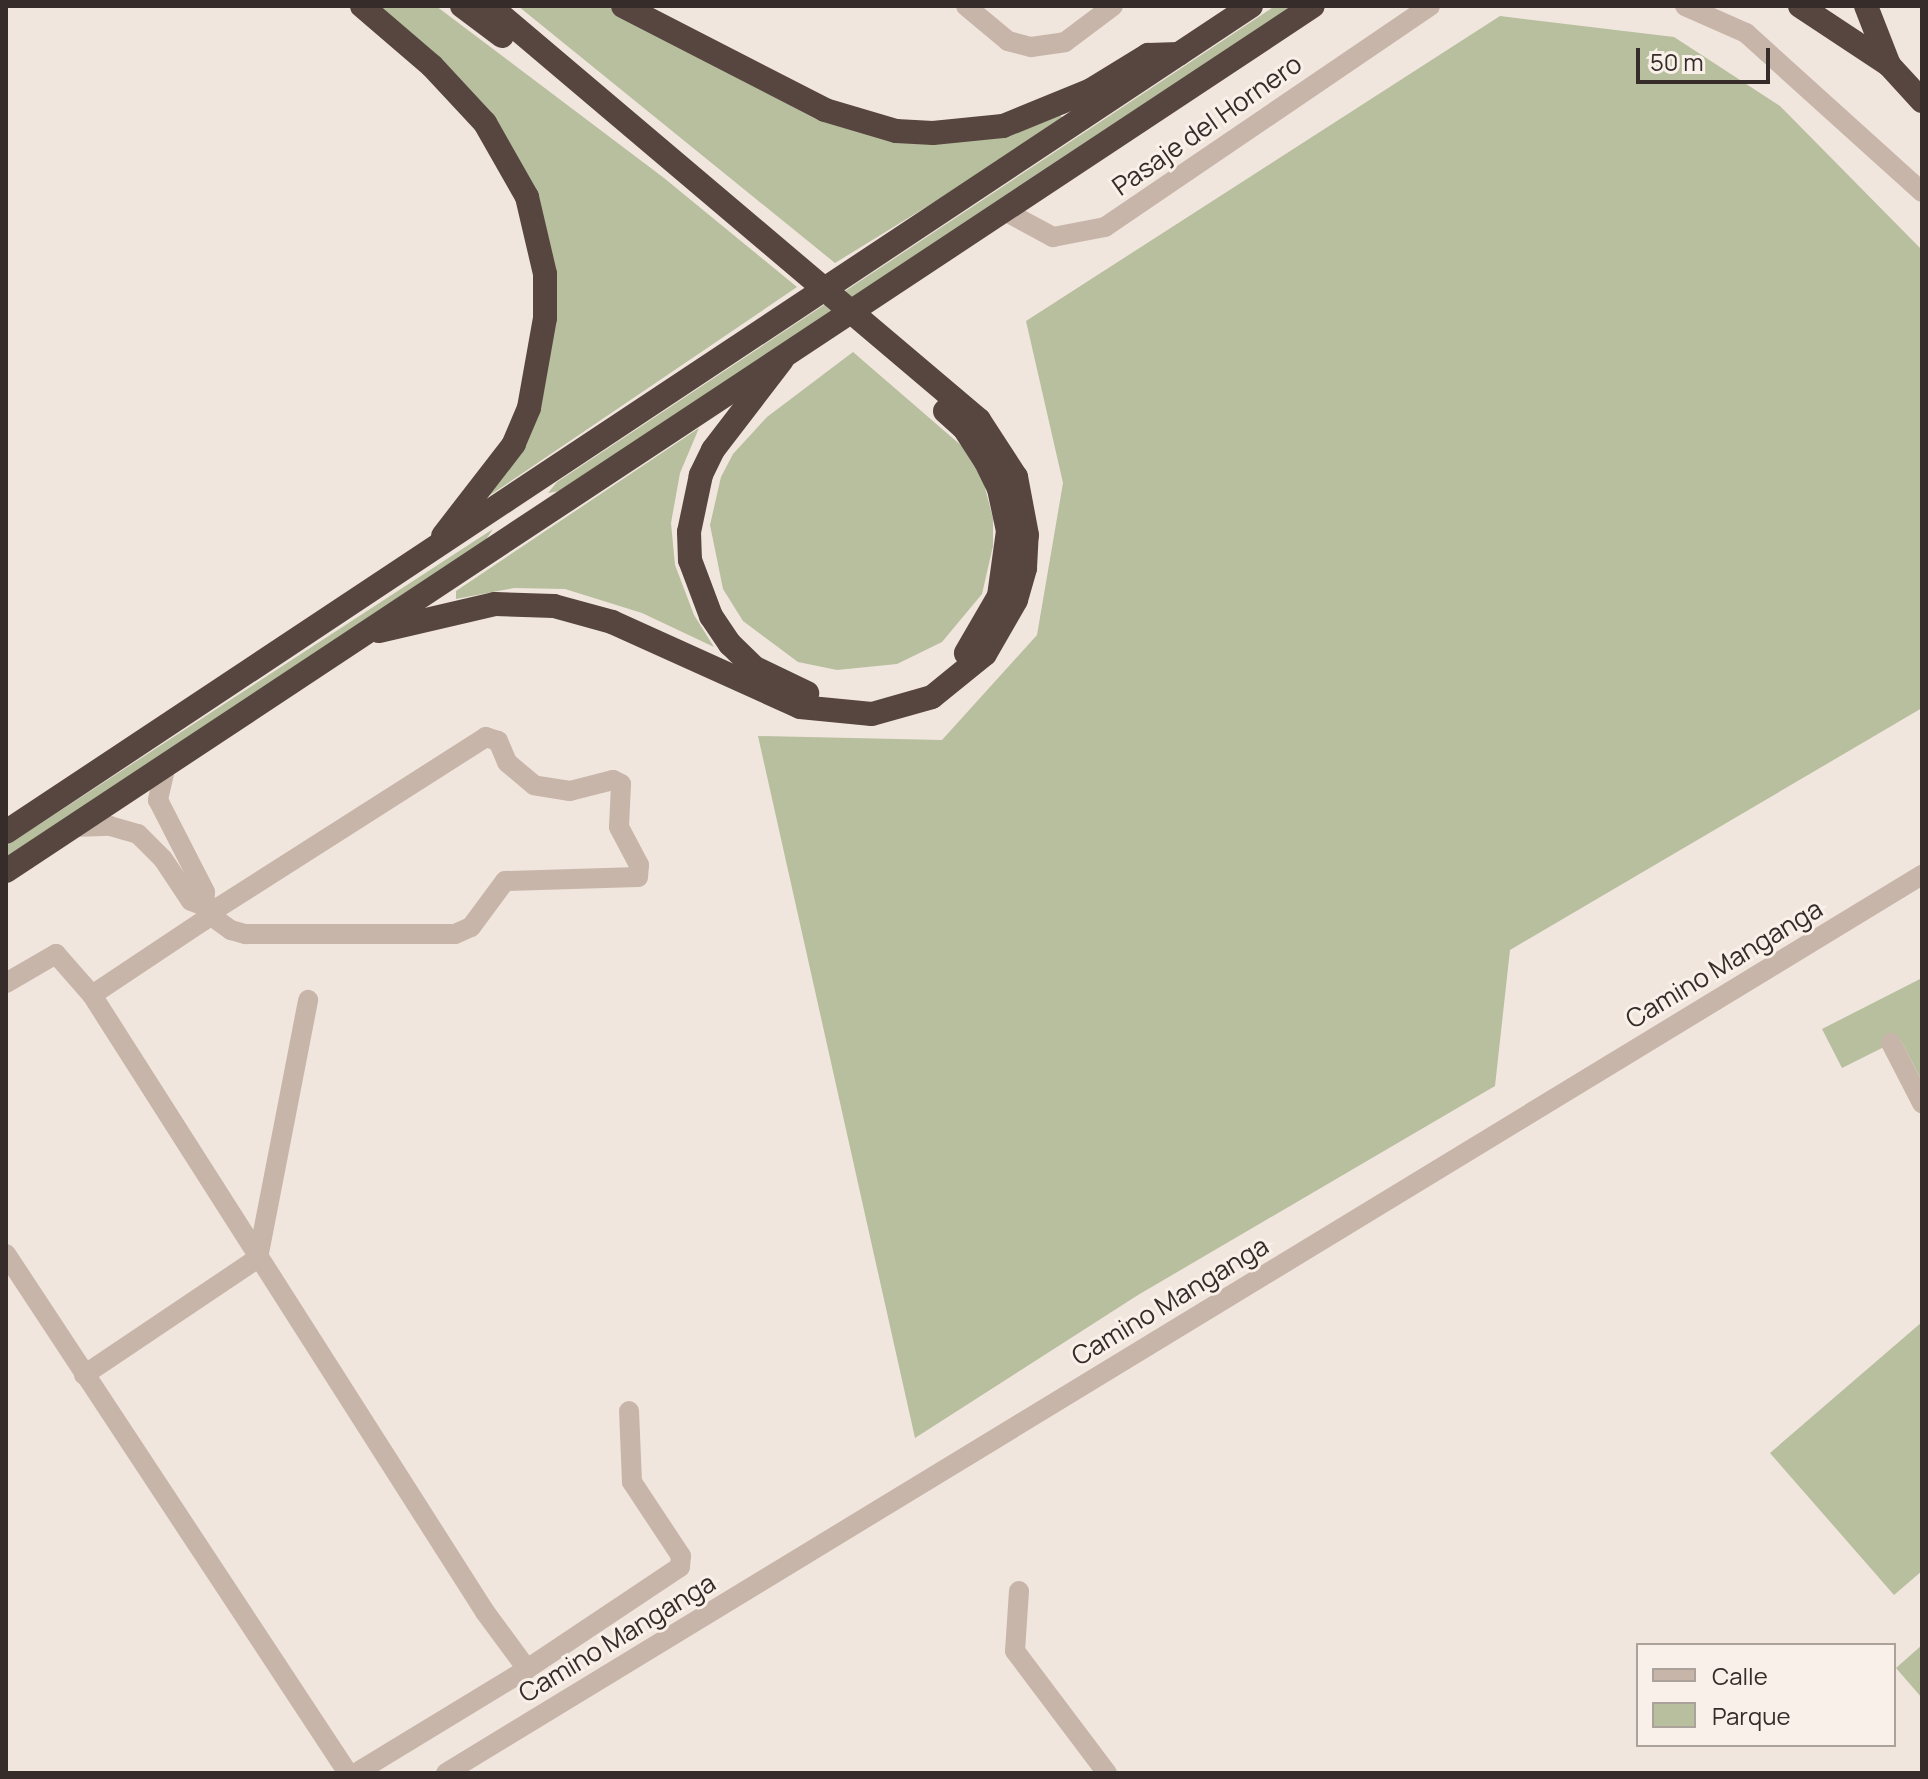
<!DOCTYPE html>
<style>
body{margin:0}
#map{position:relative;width:1928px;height:1779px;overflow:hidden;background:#f1e6dd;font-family:Manrope,sans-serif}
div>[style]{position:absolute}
.green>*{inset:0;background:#b7bf9e}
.minor>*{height:20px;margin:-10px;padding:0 10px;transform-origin:10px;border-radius:10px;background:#c8b5aa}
.highway>*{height:24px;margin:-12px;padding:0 12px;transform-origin:12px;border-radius:12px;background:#574640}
span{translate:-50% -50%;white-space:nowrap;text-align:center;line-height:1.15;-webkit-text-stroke:6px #f9f0e9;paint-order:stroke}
.street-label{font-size:26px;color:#362c29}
.frame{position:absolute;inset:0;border:8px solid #362c29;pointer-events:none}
.legend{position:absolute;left:1636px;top:1643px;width:260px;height:104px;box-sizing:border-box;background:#f9f0e9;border:2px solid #aba29c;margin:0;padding:10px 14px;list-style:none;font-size:24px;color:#362c29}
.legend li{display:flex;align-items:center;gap:16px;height:40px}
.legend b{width:40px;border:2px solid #aba29c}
.scale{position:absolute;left:1636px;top:48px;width:134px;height:36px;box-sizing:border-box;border:4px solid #362c29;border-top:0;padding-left:10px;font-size:24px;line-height:28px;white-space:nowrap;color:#362c29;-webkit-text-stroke:6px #f9f0e9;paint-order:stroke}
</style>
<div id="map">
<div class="green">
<i style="clip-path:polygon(372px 6px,436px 6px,664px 178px,797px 287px,480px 502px,550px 341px,516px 154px)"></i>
<i style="clip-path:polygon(518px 6px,606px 6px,863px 129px,1060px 115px,1066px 121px,835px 263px)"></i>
<i style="clip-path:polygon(1275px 6px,1297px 6px,565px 490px,548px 493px,557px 482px)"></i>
<i style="clip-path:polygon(1500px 16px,1674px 37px,1780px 106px,1922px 250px,1922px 708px,1510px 950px,1495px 1086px,1138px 1295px,915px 1438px,758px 736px,942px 740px,1037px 635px,1063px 483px,1026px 321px)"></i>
<i style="clip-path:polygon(853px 352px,978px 460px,993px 519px,993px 546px,982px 594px,942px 642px,897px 664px,837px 670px,798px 662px,743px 621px,723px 589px,710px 525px,721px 477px,733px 454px,767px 417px)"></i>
<i style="clip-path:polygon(699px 428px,680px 473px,671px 523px,675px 565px,694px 615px,714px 647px,642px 613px,565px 589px,514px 588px,456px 599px,456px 591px)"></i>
<i style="clip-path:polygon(493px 529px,485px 541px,6px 858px,6px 846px)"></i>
<i style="clip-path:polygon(1922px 978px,1922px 1081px,1900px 1039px,1842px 1068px,1822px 1029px)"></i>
<i style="clip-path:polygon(1922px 1322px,1922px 1571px,1894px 1595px,1770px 1453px)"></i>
<i style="clip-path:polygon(1922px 1645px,1922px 1698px,1896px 1668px)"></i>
</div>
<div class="minor">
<i style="left:966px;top:6px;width:55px;rotate:39.8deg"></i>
<i style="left:1008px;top:41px;width:24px;rotate:15deg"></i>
<i style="left:1031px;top:47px;width:34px;rotate:-8deg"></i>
<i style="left:1065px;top:42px;width:60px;rotate:-36.9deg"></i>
<i style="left:1685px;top:6px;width:67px;rotate:23.9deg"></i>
<i style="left:1746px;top:33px;width:237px;rotate:42.1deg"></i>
<i style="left:1003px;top:210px;width:57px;rotate:28.4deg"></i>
<i style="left:1053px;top:237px;width:53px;rotate:-10.9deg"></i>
<i style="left:1105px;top:227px;width:393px;rotate:-34.2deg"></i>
<i style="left:166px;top:765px;width:36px;rotate:103deg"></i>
<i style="left:158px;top:800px;width:103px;rotate:62.9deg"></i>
<i style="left:205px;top:892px;width:14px;rotate:94deg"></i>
<i style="left:73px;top:827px;width:37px;rotate:-2deg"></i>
<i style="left:110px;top:826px;width:29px;rotate:16deg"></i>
<i style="left:138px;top:834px;width:35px;rotate:45deg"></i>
<i style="left:163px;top:859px;width:50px;rotate:56.3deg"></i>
<i style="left:191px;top:901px;width:14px;rotate:21deg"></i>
<i style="left:204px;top:906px;width:11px;rotate:56deg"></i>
<i style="left:210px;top:915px;width:26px;rotate:36deg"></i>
<i style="left:231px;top:930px;width:15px;rotate:16deg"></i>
<i style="left:245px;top:934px;width:210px"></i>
<i style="left:455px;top:934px;width:17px;rotate:-24deg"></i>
<i style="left:471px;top:927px;width:57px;rotate:-53.5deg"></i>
<i style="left:505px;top:881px;width:133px;rotate:-1.7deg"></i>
<i style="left:638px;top:877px;width:12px;rotate:-85deg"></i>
<i style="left:639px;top:865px;width:43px;rotate:-117.8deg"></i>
<i style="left:619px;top:827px;width:43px;rotate:-87.3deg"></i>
<i style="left:621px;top:784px;width:9px;rotate:-153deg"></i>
<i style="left:613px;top:780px;width:44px;rotate:165.7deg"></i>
<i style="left:570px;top:791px;width:36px;rotate:-171deg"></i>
<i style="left:534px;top:785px;width:35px;rotate:-140deg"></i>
<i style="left:507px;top:762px;width:23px;rotate:-113deg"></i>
<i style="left:498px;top:741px;width:13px;rotate:-162deg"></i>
<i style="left:486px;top:737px;width:317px;rotate:147.5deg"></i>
<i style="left:219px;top:907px;width:12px;rotate:138deg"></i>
<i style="left:210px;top:915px;width:9px;rotate:139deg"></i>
<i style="left:203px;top:921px;width:133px;rotate:146.3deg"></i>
<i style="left:6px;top:983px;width:58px;rotate:-30.1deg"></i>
<i style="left:56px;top:954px;width:55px;rotate:48.7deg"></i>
<i style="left:92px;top:995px;width:732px;rotate:57.5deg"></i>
<i style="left:485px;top:1612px;width:71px;rotate:53.6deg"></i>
<i style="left:1891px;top:1043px;width:68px;rotate:62.7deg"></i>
<i style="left:6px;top:1254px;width:622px;rotate:56.62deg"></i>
<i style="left:84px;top:1375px;width:210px;rotate:-33.9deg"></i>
<i style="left:258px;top:1258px;width:263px;rotate:-79deg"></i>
<i style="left:1019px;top:1591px;width:60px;rotate:93.8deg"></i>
<i style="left:1015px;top:1651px;width:153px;rotate:53deg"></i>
<i style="left:356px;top:1773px;width:200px;rotate:-31.3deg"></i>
<i style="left:527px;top:1669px;width:184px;rotate:-33.7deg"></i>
<i style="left:680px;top:1567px;width:11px;rotate:-85deg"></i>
<i style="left:681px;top:1556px;width:89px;rotate:-123.5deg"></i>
<i style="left:632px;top:1482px;width:71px;rotate:-92.4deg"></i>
<i style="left:446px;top:1773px;width:1728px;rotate:-31.32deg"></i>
</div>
<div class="highway">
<i style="left:362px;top:6px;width:92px;rotate:40.6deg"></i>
<i style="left:432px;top:66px;width:78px;rotate:47.1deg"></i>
<i style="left:485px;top:123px;width:85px;rotate:60.4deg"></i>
<i style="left:527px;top:197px;width:79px;rotate:76.8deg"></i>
<i style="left:545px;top:274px;width:44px;rotate:90deg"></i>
<i style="left:545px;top:318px;width:91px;rotate:100.1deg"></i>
<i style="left:529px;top:408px;width:39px;rotate:113deg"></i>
<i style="left:514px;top:444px;width:116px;rotate:127.7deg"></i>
<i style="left:462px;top:6px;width:50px;rotate:36.9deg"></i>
<i style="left:623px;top:6px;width:227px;rotate:27.2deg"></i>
<i style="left:825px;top:110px;width:74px;rotate:16.5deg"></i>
<i style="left:896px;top:131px;width:37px;rotate:3deg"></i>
<i style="left:933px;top:133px;width:70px;rotate:-5.7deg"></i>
<i style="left:1003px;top:126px;width:95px;rotate:-22.2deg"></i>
<i style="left:1091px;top:90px;width:67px;rotate:-31.6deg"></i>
<i style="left:1148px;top:55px;width:31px;rotate:-2deg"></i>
<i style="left:1800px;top:6px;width:107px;rotate:33.5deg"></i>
<i style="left:1889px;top:65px;width:49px;rotate:47.5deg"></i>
<i style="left:1866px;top:6px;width:63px;rotate:68.7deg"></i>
<i style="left:782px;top:360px;width:113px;rotate:127.5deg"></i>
<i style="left:713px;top:450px;width:28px;rotate:116deg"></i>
<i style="left:701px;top:475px;width:58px;rotate:101.9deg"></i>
<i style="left:689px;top:532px;width:28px;rotate:88deg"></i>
<i style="left:690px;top:560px;width:60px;rotate:69.4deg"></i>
<i style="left:711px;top:616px;width:34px;rotate:56deg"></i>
<i style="left:730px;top:644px;width:35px;rotate:44deg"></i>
<i style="left:755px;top:668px;width:58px;rotate:25.7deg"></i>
<i style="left:945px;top:411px;width:25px;rotate:42deg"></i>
<i style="left:964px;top:428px;width:38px;rotate:57deg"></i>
<i style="left:985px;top:460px;width:32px;rotate:64deg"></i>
<i style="left:999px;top:489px;width:43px;rotate:77.9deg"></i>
<i style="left:1008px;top:531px;width:66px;rotate:97.9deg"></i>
<i style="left:999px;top:596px;width:66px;rotate:120.1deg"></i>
<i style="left:379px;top:631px;width:119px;rotate:-13.1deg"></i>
<i style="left:495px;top:604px;width:59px;rotate:1.9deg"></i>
<i style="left:554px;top:606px;width:60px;rotate:15.4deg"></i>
<i style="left:612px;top:622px;width:206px;rotate:24.3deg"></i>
<i style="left:800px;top:707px;width:72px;rotate:5.6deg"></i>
<i style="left:872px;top:714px;width:62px;rotate:-15.8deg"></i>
<i style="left:932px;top:697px;width:68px;rotate:-39.1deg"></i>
<i style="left:985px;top:654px;width:62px;rotate:-60.1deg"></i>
<i style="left:1016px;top:600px;width:33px;rotate:-74deg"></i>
<i style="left:1025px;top:568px;width:33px;rotate:-87deg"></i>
<i style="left:1027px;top:535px;width:59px;rotate:-100.7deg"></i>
<i style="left:1016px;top:477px;width:68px;rotate:-123deg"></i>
<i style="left:979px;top:420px;width:641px;rotate:-139.75deg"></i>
<i style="left:6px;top:832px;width:1494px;rotate:-33.56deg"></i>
<i style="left:6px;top:871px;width:1567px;rotate:-33.5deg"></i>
</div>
<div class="street-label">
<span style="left:1207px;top:125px;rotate:-35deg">Pasaje del Hornero</span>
<span style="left:1724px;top:964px;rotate:-31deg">Camino Manganga</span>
<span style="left:1170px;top:1301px;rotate:-31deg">Camino Manganga</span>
<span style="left:617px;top:1638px;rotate:-31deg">Camino Manganga</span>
</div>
<div class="frame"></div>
<ul class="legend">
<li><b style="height:10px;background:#c8b5aa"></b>Calle</li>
<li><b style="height:22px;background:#b7bf9e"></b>Parque</li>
</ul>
<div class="scale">50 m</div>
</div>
